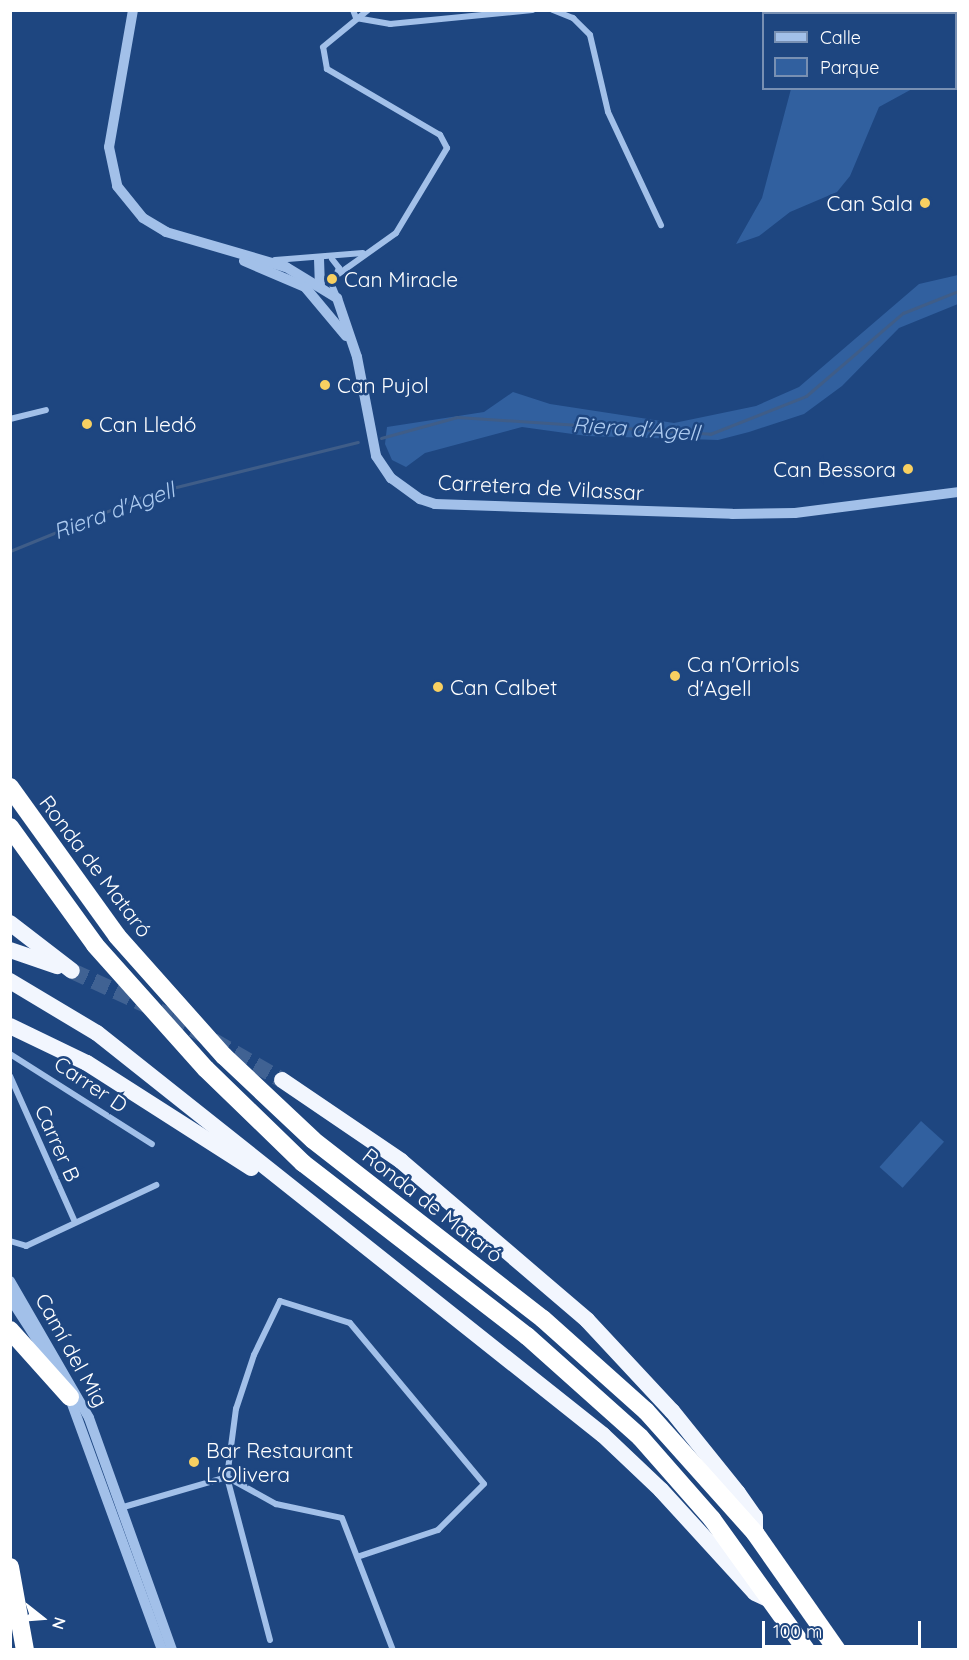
<!DOCTYPE html>
<meta charset="utf-8">
<style>
body{margin:0}
#map{position:relative;width:969px;height:1660px;overflow:hidden;background:#1e4680;font-family:Quicksand,sans-serif}
div>[style]{position:absolute}
.green>*{inset:0;background:#31609f;transform-origin:0 0}
.stream>*{height:3px;margin:-1.5px;padding:0 1.5px;transform-origin:1.5px;border-radius:1.5px;background:#3f5d88}
.trunk-tunnel>*{height:16px;margin-top:-8px;transform-origin:0;background:repeating-linear-gradient(90deg,#406293 0 16px,transparent 0 24px)}
.minor>*{height:6px;margin:-3px;padding:0 3px;transform-origin:3px;border-radius:3px;background:#a2c0e9}
.tertiary>*{height:10px;margin:-5px;padding:0 5px;transform-origin:5px;border-radius:5px;background:#a2c0e9}
.trunk>*{height:16px;margin:-8px;padding:0 8px;transform-origin:8px;border-radius:8px;background:#f2f6fe}
.motorway>*{height:18px;margin:-9px;padding:0 9px;transform-origin:9px;border-radius:9px;background:#fff}
.dots>*{width:16px;height:16px;translate:-50% -50%;box-sizing:border-box;border:3px solid #1e4680;border-radius:50%}
span{translate:-50% -50%;white-space:nowrap;text-align:center;line-height:1.15;-webkit-text-stroke:5px #1e4680;paint-order:stroke}
.poi-label{font-size:21px;color:#fff}
.right{translate:-100% -50%;text-align:right}
.left{translate:0 -50%;text-align:left}
.street-label{font-size:21px;color:#fff}
.water-label{font-size:22px;color:#adcbf0;font-style:italic}
.frame{position:absolute;inset:0;border:12px solid #fff;pointer-events:none}
.legend{position:absolute;left:762px;top:12px;width:195px;height:78px;box-sizing:border-box;background:#1e4680;border:2px solid #7890b3;margin:0;padding:8px 10px;list-style:none;font-size:18px;color:#fff}
.legend li{display:flex;align-items:center;gap:12px;height:30px}
.legend b{width:30px;border:2px solid #7890b3}
.north{position:absolute;left:12px;top:1588px;width:60px;height:60px;-webkit-text-stroke:4px #1e4680;paint-order:stroke;rotate:107deg;font-size:16px;font-weight:700;line-height:24px;text-align:center;color:#fff}
.north::after{content:'';display:block;margin:auto;width:21px;height:27px;background:#fff;clip-path:polygon(50% 0,100% 100%,50% 72%,0 100%)}
.scale{position:absolute;left:762px;top:1621px;width:159px;height:27px;box-sizing:border-box;border:3px solid #fff;border-top:0;padding-left:8px;font-size:18px;line-height:21px;white-space:nowrap;color:#fff;-webkit-text-stroke:4px #1e4680;paint-order:stroke}
</style>
<div id="map">
<div class="green">
<i style="clip-path:polygon(800px 11px,958px 11px,958px 66px,956px 14px)"></i>
<i style="clip-path:polygon(791px 89px,912px 89px,879px 107px,850px 176px,837px 192px,790px 212px,759px 236px,736px 244px,762px 198px)"></i>
<i style="clip-path:polygon(958px 275px,958px 304px,899px 328px,842px 386px,804px 414px,749px 432px,718px 440px,587px 436px,522px 427px,425px 453px,406px 467px,392px 460px,385px 444px,387px 427px,484px 412px,513px 392px,550px 404px,674px 423px,756px 406px,799px 387px,919px 284px)"></i>
<i style="left:921px;top:1121px;width:31px;height:62px;rotate:42deg"></i>
</div>
<div class="stream">
<i style="left:381px;top:438px;width:79px;rotate:-15.4deg"></i>
<i style="left:457px;top:417px;width:254px;rotate:3.8deg"></i>
<i style="left:710px;top:434px;width:103px;rotate:-21.6deg"></i>
<i style="left:806px;top:396px;width:128px;rotate:-40.6deg"></i>
<i style="left:903px;top:313px;width:59px;rotate:-21.8deg"></i>
<i style="left:10px;top:551px;width:153px;rotate:-22.2deg"></i>
<i style="left:152px;top:493px;width:212px;rotate:-13.9deg"></i>
</div>
<div class="trunk-tunnel">
<i style="left:72px;top:971px;width:110px;rotate:24.7deg"></i>
<i style="left:172px;top:1017px;width:127px;rotate:29.8deg"></i>
</div>
<div class="minor">
<i style="left:353px;top:10px;width:9px;rotate:69deg"></i>
<i style="left:356px;top:18px;width:35px;rotate:10deg"></i>
<i style="left:390px;top:24px;width:143px;rotate:-5.6deg"></i>
<i style="left:553px;top:10px;width:22px;rotate:22deg"></i>
<i style="left:573px;top:18px;width:24px;rotate:45deg"></i>
<i style="left:590px;top:35px;width:79px;rotate:76.8deg"></i>
<i style="left:608px;top:112px;width:125px;rotate:64.9deg"></i>
<i style="left:332px;top:259px;width:11px;rotate:52deg"></i>
<i style="left:339px;top:268px;width:18px;rotate:112deg"></i>
<i style="left:332px;top:285px;width:13px;rotate:67deg"></i>
<i style="left:275px;top:260px;width:88px;rotate:-4.5deg"></i>
<i style="left:337px;top:275px;width:72px;rotate:-35.4deg"></i>
<i style="left:396px;top:233px;width:99px;rotate:-59deg"></i>
<i style="left:447px;top:148px;width:15px;rotate:-118deg"></i>
<i style="left:440px;top:135px;width:131px;rotate:-149.7deg"></i>
<i style="left:327px;top:69px;width:22px;rotate:-100deg"></i>
<i style="left:323px;top:47px;width:58px;rotate:-39.4deg"></i>
<i style="left:10px;top:419px;width:37px;rotate:-14deg"></i>
<i style="left:10px;top:1054px;width:168px;rotate:32.4deg"></i>
<i style="left:10px;top:1076px;width:160px;rotate:66deg"></i>
<i style="left:10px;top:1241px;width:17px;rotate:17deg"></i>
<i style="left:26px;top:1246px;width:144px;rotate:-25.1deg"></i>
<i style="left:120px;top:1508px;width:111px;rotate:-16.2deg"></i>
<i style="left:227px;top:1477px;width:56px;rotate:28.9deg"></i>
<i style="left:276px;top:1504px;width:67px;rotate:12deg"></i>
<i style="left:342px;top:1518px;width:142px;rotate:68.9deg"></i>
<i style="left:270px;top:1640px;width:169px;rotate:-104.8deg"></i>
<i style="left:227px;top:1477px;width:69px;rotate:-82.5deg"></i>
<i style="left:236px;top:1409px;width:57px;rotate:-71.6deg"></i>
<i style="left:254px;top:1355px;width:60px;rotate:-64.3deg"></i>
<i style="left:280px;top:1301px;width:73px;rotate:17.4deg"></i>
<i style="left:350px;top:1323px;width:209px;rotate:50.2deg"></i>
<i style="left:484px;top:1484px;width:65px;rotate:135deg"></i>
<i style="left:438px;top:1530px;width:85px;rotate:161.6deg"></i>
</div>
<div class="tertiary">
<i style="left:133px;top:10px;width:139px;rotate:99.9deg"></i>
<i style="left:109px;top:147px;width:40px;rotate:78deg"></i>
<i style="left:117px;top:186px;width:41px;rotate:50.9deg"></i>
<i style="left:143px;top:218px;width:27px;rotate:31deg"></i>
<i style="left:166px;top:232px;width:125px;rotate:16.3deg"></i>
<i style="left:286px;top:267px;width:60px;rotate:31.3deg"></i>
<i style="left:337px;top:298px;width:62px;rotate:71.3deg"></i>
<i style="left:357px;top:357px;width:101px;rotate:79.1deg"></i>
<i style="left:376px;top:456px;width:27px;rotate:56deg"></i>
<i style="left:391px;top:478px;width:36px;rotate:36deg"></i>
<i style="left:420px;top:499px;width:16px;rotate:18deg"></i>
<i style="left:435px;top:504px;width:297px;rotate:1.9deg"></i>
<i style="left:732px;top:514px;width:63px;rotate:-0.9deg"></i>
<i style="left:795px;top:513px;width:164px;rotate:-7.3deg"></i>
<i style="left:319px;top:259px;width:26px;rotate:88deg"></i>
<i style="left:244px;top:261px;width:66px;rotate:23.1deg"></i>
<i style="left:305px;top:287px;width:64px;rotate:50.1deg"></i>
<i style="left:10px;top:1281px;width:158px;rotate:60deg"></i>
<i style="left:89px;top:1418px;width:246px;rotate:70.3deg"></i>
<i style="left:10px;top:1298px;width:90px;rotate:57.2deg"></i>
<i style="left:68px;top:1393px;width:274px;rotate:69.9deg"></i>
</div>
<div class="trunk">
<i style="left:10px;top:923px;width:78px;rotate:37.7deg"></i>
<i style="left:10px;top:950px;width:50px;rotate:18.8deg"></i>
<i style="left:10px;top:981px;width:101px;rotate:30.9deg"></i>
<i style="left:97px;top:1033px;width:646px;rotate:38.47deg"></i>
<i style="left:603px;top:1435px;width:80px;rotate:43.5deg"></i>
<i style="left:661px;top:1490px;width:139px;rotate:47.6deg"></i>
<i style="left:755px;top:1593px;width:17px;rotate:25deg"></i>
<i style="left:10px;top:1026px;width:85px;rotate:25.7deg"></i>
<i style="left:87px;top:1063px;width:195px;rotate:32.6deg"></i>
<i style="left:282px;top:1080px;width:144px;rotate:34.2deg"></i>
<i style="left:401px;top:1161px;width:245px;rotate:40.5deg"></i>
<i style="left:587px;top:1320px;width:125px;rotate:47deg"></i>
<i style="left:672px;top:1411px;width:105px;rotate:51.2deg"></i>
<i style="left:738px;top:1493px;width:29px;rotate:55deg"></i>
<i style="left:755px;top:1517px;width:16px;rotate:90deg"></i>
</div>
<div class="motorway">
<i style="left:10px;top:787px;width:183px;rotate:54.3deg"></i>
<i style="left:117px;top:936px;width:161px;rotate:48.3deg"></i>
<i style="left:224px;top:1056px;width:122px;rotate:43.3deg"></i>
<i style="left:313px;top:1140px;width:291px;rotate:37.9deg"></i>
<i style="left:543px;top:1319px;width:138px;rotate:41.8deg"></i>
<i style="left:646px;top:1411px;width:164px;rotate:48.2deg"></i>
<i style="left:755px;top:1533px;width:143px;rotate:55deg"></i>
<i style="left:10px;top:827px;width:145px;rotate:54.2deg"></i>
<i style="left:95px;top:945px;width:166px;rotate:48.2deg"></i>
<i style="left:206px;top:1069px;width:135px;rotate:44.1deg"></i>
<i style="left:303px;top:1163px;width:283px;rotate:37.7deg"></i>
<i style="left:527px;top:1336px;width:152px;rotate:41.8deg"></i>
<i style="left:640px;top:1437px;width:109px;rotate:48.7deg"></i>
<i style="left:712px;top:1519px;width:161px;rotate:54.3deg"></i>
<i style="left:10px;top:1330px;width:90px;rotate:48.2deg"></i>
<i style="left:10px;top:1567px;width:84px;rotate:79.8deg"></i>
</div>
<div class="dots">
<i style="left:925px;top:203px;background:#f8d061"></i>
<i style="left:332px;top:279px;background:#f8d061"></i>
<i style="left:325px;top:385px;background:#f8d061"></i>
<i style="left:87px;top:424px;background:#f8d061"></i>
<i style="left:908px;top:469px;background:#f8d061"></i>
<i style="left:675px;top:676px;background:#f8d061"></i>
<i style="left:438px;top:687px;background:#f8d061"></i>
<i style="left:194px;top:1462px;background:#f8d061"></i>
</div>
<div class="poi-label">
<span class="right" style="left:913px;top:203px">Can Sala</span>
<span class="left" style="left:344px;top:279px">Can Miracle</span>
<span class="left" style="left:337px;top:385px">Can Pujol</span>
<span class="left" style="left:99px;top:424px">Can Lledó</span>
<span class="right" style="left:896px;top:469px">Can Bessora</span>
<span class="left" style="left:687px;top:676px">Ca n'Orriols<br>d'Agell</span>
<span class="left" style="left:450px;top:687px">Can Calbet</span>
<span class="left" style="left:206px;top:1462px">Bar Restaurant<br>L'Olivera</span>
</div>
<div class="street-label">
<span style="left:541px;top:487px;rotate:3deg">Carretera de Vilassar</span>
<span style="left:96px;top:866px;rotate:53deg">Ronda de Mataró</span>
<span style="left:91px;top:1084px;rotate:34deg">Carrer D</span>
<span style="left:58px;top:1143px;rotate:66deg">Carrer B</span>
<span style="left:433px;top:1205px;rotate:38deg">Ronda de Mataró</span>
<span style="left:72px;top:1350px;rotate:61deg">Camí del Mig</span>
</div>
<div class="water-label">
<span style="left:636px;top:429px;rotate:4deg">Riera d'Agell</span>
<span style="left:114px;top:511px;rotate:-20deg">Riera d'Agell</span>
</div>
<div class="frame"></div>
<ul class="legend">
<li><b style="height:8px;background:#a2c0e9"></b>Calle</li>
<li><b style="height:16px;background:#31609f"></b>Parque</li>
</ul>
<div class="north">N</div>
<div class="scale">100 m</div>
</div>
